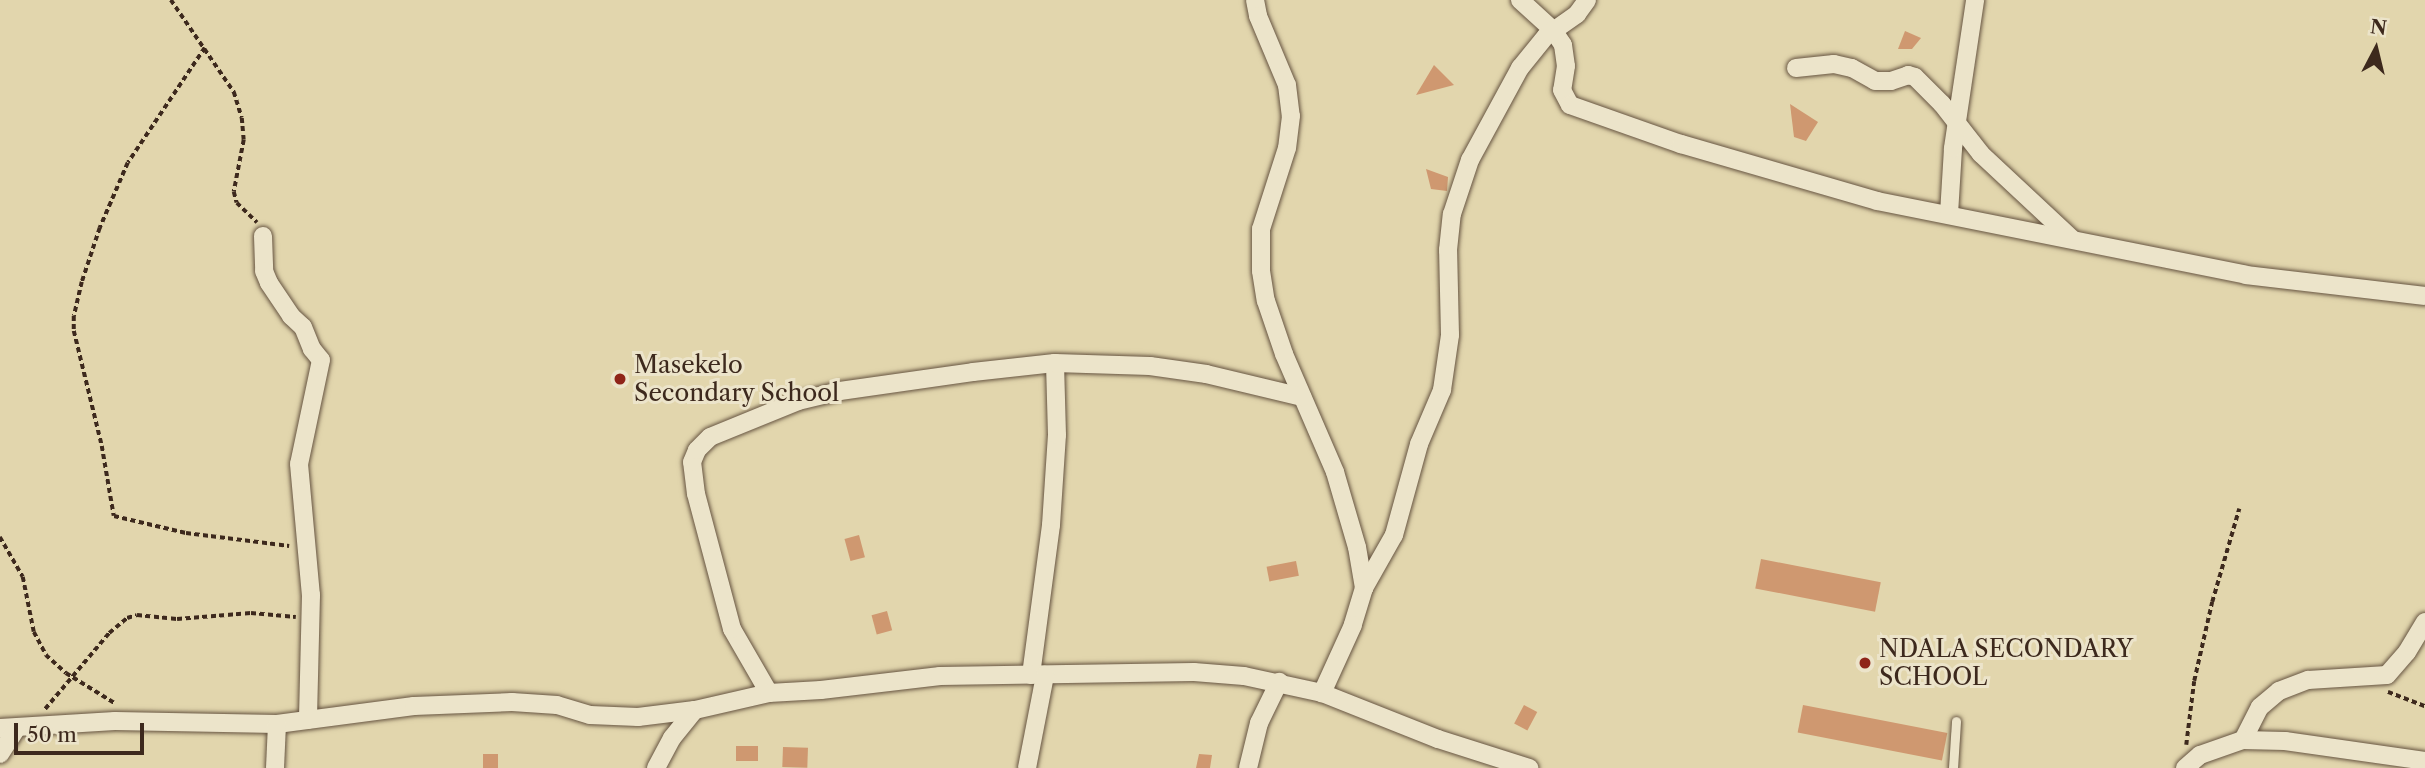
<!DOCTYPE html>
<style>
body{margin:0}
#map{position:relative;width:2425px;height:768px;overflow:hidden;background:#e2d6ad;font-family:"Libre Caslon Text",serif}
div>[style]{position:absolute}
.building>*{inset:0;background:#cf9870;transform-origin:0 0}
.path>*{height:3.5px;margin-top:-1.75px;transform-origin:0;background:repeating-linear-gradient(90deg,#3d291d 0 5px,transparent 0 8.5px)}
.roads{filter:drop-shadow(0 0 2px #665441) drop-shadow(0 0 2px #665441)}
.lane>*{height:9px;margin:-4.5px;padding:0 4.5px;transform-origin:4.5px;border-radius:4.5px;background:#ece4ca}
.street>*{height:18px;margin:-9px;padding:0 9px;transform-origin:9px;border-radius:9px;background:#ece4ca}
.dots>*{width:19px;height:19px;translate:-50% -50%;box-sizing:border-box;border:4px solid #ece4ca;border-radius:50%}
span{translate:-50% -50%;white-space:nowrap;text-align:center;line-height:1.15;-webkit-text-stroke:6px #ece4ca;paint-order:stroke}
.poi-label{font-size:24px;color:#3d291d}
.left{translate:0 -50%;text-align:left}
.north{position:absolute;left:2341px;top:14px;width:70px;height:70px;-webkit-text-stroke:5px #ece4ca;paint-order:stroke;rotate:7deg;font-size:19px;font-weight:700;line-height:28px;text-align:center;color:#3d291d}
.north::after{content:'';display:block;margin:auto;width:24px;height:32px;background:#3d291d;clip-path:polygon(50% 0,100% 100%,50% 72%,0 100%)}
.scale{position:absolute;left:14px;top:723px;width:130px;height:32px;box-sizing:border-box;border:4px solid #3d291d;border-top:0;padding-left:9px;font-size:21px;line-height:24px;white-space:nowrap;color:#3d291d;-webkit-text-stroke:5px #ece4ca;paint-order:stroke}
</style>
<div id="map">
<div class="building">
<i style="clip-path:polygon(1905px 31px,1921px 38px,1912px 49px,1898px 49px)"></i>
<i style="clip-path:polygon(1434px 65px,1454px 85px,1416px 95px)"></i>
<i style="clip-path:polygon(1790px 104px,1818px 122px,1806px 141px,1794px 137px)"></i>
<i style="clip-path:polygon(1426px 169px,1448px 177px,1447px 191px,1431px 189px)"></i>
<i style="left:859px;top:535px;width:23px;height:15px;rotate:75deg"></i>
<i style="left:1761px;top:559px;width:122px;height:30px;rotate:11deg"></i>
<i style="left:1296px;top:561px;width:15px;height:30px;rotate:79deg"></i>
<i style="left:887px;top:611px;width:20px;height:16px;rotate:75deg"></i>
<i style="left:1524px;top:705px;width:15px;height:21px;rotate:28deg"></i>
<i style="left:1803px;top:705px;width:147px;height:28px;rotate:11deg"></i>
<i style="left:758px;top:746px;width:15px;height:22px;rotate:90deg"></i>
<i style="left:783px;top:747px;width:25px;height:20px;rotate:2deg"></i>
<i style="left:483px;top:754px;width:15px;height:14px"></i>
<i style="clip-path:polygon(1199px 754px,1212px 755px,1210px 768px,1196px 768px)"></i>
</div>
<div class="path">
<i style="left:171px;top:0;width:112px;rotate:55.6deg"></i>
<i style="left:234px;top:92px;width:27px;rotate:73deg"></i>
<i style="left:242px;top:118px;width:22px;rotate:85deg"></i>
<i style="left:244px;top:140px;width:53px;rotate:100.9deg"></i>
<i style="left:234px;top:192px;width:11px;rotate:75deg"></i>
<i style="left:237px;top:203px;width:28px;rotate:44deg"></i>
<i style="left:205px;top:48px;width:138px;rotate:123.8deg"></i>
<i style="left:128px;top:163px;width:71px;rotate:113.3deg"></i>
<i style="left:100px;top:228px;width:57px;rotate:108.4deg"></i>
<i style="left:82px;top:282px;width:35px;rotate:103deg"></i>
<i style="left:74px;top:316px;width:15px;rotate:90deg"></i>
<i style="left:74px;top:331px;width:118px;rotate:76.3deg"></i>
<i style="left:102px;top:446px;width:71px;rotate:80.3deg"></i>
<i style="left:114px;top:516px;width:74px;rotate:13.3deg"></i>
<i style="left:186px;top:533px;width:104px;rotate:7.2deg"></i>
<i style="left:0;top:537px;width:46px;rotate:60.1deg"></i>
<i style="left:23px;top:577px;width:56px;rotate:78.7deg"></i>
<i style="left:34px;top:632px;width:26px;rotate:62deg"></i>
<i style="left:46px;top:655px;width:27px;rotate:42deg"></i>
<i style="left:66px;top:673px;width:59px;rotate:31.8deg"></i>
<i style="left:2388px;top:692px;width:40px;rotate:21deg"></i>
<i style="left:45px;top:709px;width:99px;rotate:-49.9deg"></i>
<i style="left:109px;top:633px;width:23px;rotate:-40deg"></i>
<i style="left:127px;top:618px;width:10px;rotate:-17deg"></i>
<i style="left:137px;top:615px;width:40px;rotate:5.7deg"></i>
<i style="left:177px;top:619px;width:74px;rotate:-4.6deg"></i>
<i style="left:251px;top:613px;width:45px;rotate:5.1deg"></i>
<i style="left:2186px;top:745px;width:64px;rotate:-82.9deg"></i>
<i style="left:2194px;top:681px;width:81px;rotate:-77.2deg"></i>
<i style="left:2212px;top:602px;width:97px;rotate:-73.8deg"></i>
</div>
<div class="roads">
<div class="lane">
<i style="left:1953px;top:768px;width:47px;rotate:-86.3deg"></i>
</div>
<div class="street">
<i style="left:1255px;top:0;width:16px;rotate:79deg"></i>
<i style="left:1258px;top:16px;width:75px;rotate:67.2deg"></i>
<i style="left:1287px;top:85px;width:31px;rotate:83deg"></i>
<i style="left:1291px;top:116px;width:32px;rotate:97deg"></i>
<i style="left:1287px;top:148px;width:85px;rotate:107.8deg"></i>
<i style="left:1261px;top:229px;width:42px;rotate:90deg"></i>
<i style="left:1261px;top:271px;width:30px;rotate:81deg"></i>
<i style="left:1266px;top:301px;width:56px;rotate:71.2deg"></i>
<i style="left:1284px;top:354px;width:129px;rotate:66.6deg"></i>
<i style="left:1335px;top:472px;width:78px;rotate:73.7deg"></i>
<i style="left:1357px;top:547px;width:42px;rotate:80.3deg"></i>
<i style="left:1364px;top:588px;width:39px;rotate:107deg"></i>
<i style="left:1353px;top:625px;width:75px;rotate:114.5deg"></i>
<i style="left:1520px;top:0;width:45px;rotate:42.3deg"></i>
<i style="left:1553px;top:30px;width:18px;rotate:56deg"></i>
<i style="left:1563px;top:45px;width:21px;rotate:82deg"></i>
<i style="left:1566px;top:66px;width:24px;rotate:99deg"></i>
<i style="left:1562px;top:90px;width:17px;rotate:62deg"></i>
<i style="left:1570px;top:105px;width:118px;rotate:19.4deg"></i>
<i style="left:1681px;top:144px;width:204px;rotate:16.2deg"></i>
<i style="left:1877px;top:201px;width:376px;rotate:11.3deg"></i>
<i style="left:2246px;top:275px;width:180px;rotate:6.7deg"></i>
<i style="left:1796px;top:68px;width:38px;rotate:-6deg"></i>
<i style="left:1834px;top:64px;width:18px;rotate:13deg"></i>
<i style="left:1852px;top:68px;width:26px;rotate:29deg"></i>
<i style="left:1875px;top:81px;width:16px"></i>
<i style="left:1891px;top:81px;width:18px;rotate:-19deg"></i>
<i style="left:1908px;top:75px;width:7px;rotate:16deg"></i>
<i style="left:1915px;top:77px;width:38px;rotate:45deg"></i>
<i style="left:1942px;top:104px;width:63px;rotate:52deg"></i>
<i style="left:1981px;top:154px;width:125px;rotate:43deg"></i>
<i style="left:1949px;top:214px;width:66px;rotate:-86.5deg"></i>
<i style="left:1953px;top:148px;width:150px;rotate:-81.5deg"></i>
<i style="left:263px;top:236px;width:35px;rotate:88deg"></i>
<i style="left:264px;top:271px;width:13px;rotate:67deg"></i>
<i style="left:269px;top:283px;width:40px;rotate:56deg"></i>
<i style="left:291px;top:316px;width:16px;rotate:43deg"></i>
<i style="left:303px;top:327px;width:24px;rotate:68deg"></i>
<i style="left:312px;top:349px;width:14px;rotate:51deg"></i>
<i style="left:321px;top:360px;width:106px;rotate:101.9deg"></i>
<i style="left:299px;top:464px;width:132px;rotate:84.8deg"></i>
<i style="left:311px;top:595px;width:125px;rotate:91.4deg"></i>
<i style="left:1364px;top:588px;width:61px;rotate:-60.5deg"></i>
<i style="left:1394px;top:535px;width:94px;rotate:-74.6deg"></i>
<i style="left:1419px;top:444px;width:59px;rotate:-66.9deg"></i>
<i style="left:1442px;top:390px;width:56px;rotate:-81.7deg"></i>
<i style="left:1450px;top:335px;width:85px;rotate:-91.3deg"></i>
<i style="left:1448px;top:250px;width:36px;rotate:-84deg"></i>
<i style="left:1452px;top:214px;width:57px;rotate:-71.6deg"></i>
<i style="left:1470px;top:160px;width:105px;rotate:-61.5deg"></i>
<i style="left:1520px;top:68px;width:41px;rotate:-50.9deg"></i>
<i style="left:1546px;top:36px;width:38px;rotate:-35deg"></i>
<i style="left:1577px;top:14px;width:17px;rotate:-54deg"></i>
<i style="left:1031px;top:675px;width:151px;rotate:-82.4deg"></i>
<i style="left:1051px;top:525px;width:90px;rotate:-86.2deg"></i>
<i style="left:1057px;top:435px;width:72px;rotate:-91.6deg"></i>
<i style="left:769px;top:693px;width:74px;rotate:-120deg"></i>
<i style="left:732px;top:629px;width:140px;rotate:-104.9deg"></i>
<i style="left:696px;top:494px;width:32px;rotate:-97deg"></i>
<i style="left:692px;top:462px;width:13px;rotate:-67deg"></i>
<i style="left:697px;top:450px;width:18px;rotate:-45deg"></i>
<i style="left:710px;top:437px;width:95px;rotate:-22.2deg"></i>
<i style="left:798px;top:401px;width:43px;rotate:-13.4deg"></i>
<i style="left:840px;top:391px;width:134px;rotate:-8.1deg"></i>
<i style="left:973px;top:372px;width:82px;rotate:-6.3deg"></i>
<i style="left:1055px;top:363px;width:95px;rotate:1.8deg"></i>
<i style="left:1150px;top:366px;width:57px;rotate:8.1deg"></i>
<i style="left:1206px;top:374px;width:99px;rotate:13.5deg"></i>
<i style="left:0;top:728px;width:115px;rotate:-3.5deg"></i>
<i style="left:115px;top:721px;width:162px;rotate:1.1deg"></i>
<i style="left:277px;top:724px;width:138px;rotate:-7.5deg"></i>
<i style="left:414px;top:706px;width:98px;rotate:-2.3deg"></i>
<i style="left:512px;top:702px;width:45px;rotate:3.8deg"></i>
<i style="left:557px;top:705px;width:34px;rotate:17deg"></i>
<i style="left:590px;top:715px;width:48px;rotate:2.4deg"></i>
<i style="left:638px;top:717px;width:57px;rotate:-7deg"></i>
<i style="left:695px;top:710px;width:76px;rotate:-12.9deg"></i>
<i style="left:769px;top:693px;width:52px;rotate:-3.3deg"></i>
<i style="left:821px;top:690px;width:120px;rotate:-6.7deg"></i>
<i style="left:940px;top:676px;width:254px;rotate:-0.9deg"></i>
<i style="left:1194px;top:672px;width:50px;rotate:4.6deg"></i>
<i style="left:1244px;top:676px;width:80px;rotate:12.3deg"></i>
<i style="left:1322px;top:693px;width:125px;rotate:21.6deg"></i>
<i style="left:1438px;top:739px;width:96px;rotate:17.7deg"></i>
<i style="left:2243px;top:740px;width:37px;rotate:-63deg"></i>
<i style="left:2260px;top:707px;width:25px;rotate:-40deg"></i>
<i style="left:2279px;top:691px;width:31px;rotate:-21deg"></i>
<i style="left:2308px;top:680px;width:79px;rotate:-3.6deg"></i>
<i style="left:2387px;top:675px;width:30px;rotate:-49deg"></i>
<i style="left:2407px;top:652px;width:35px;rotate:-59deg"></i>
<i style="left:0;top:754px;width:31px;rotate:-57deg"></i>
<i style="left:275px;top:768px;width:44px;rotate:-87.4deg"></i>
<i style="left:656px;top:768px;width:34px;rotate:-62deg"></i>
<i style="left:672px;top:738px;width:36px;rotate:-51deg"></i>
<i style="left:1027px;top:768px;width:95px;rotate:-79deg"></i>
<i style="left:1248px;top:768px;width:46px;rotate:-76.3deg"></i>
<i style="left:1259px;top:723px;width:46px;rotate:-64deg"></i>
<i style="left:2185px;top:768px;width:20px;rotate:-41deg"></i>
<i style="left:2200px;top:755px;width:46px;rotate:-19.2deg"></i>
<i style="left:2243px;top:740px;width:42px;rotate:1.4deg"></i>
<i style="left:2285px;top:741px;width:141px;rotate:8.1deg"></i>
</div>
</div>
<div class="dots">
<i style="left:620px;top:379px;background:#8f2418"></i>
<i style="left:1865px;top:663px;background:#8f2418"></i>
</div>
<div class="poi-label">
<span class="left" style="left:634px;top:379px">Masekelo<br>Secondary School</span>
<span class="left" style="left:1879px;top:663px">NDALA SECONDARY<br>SCHOOL</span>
</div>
<div class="north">N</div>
<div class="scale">50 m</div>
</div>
